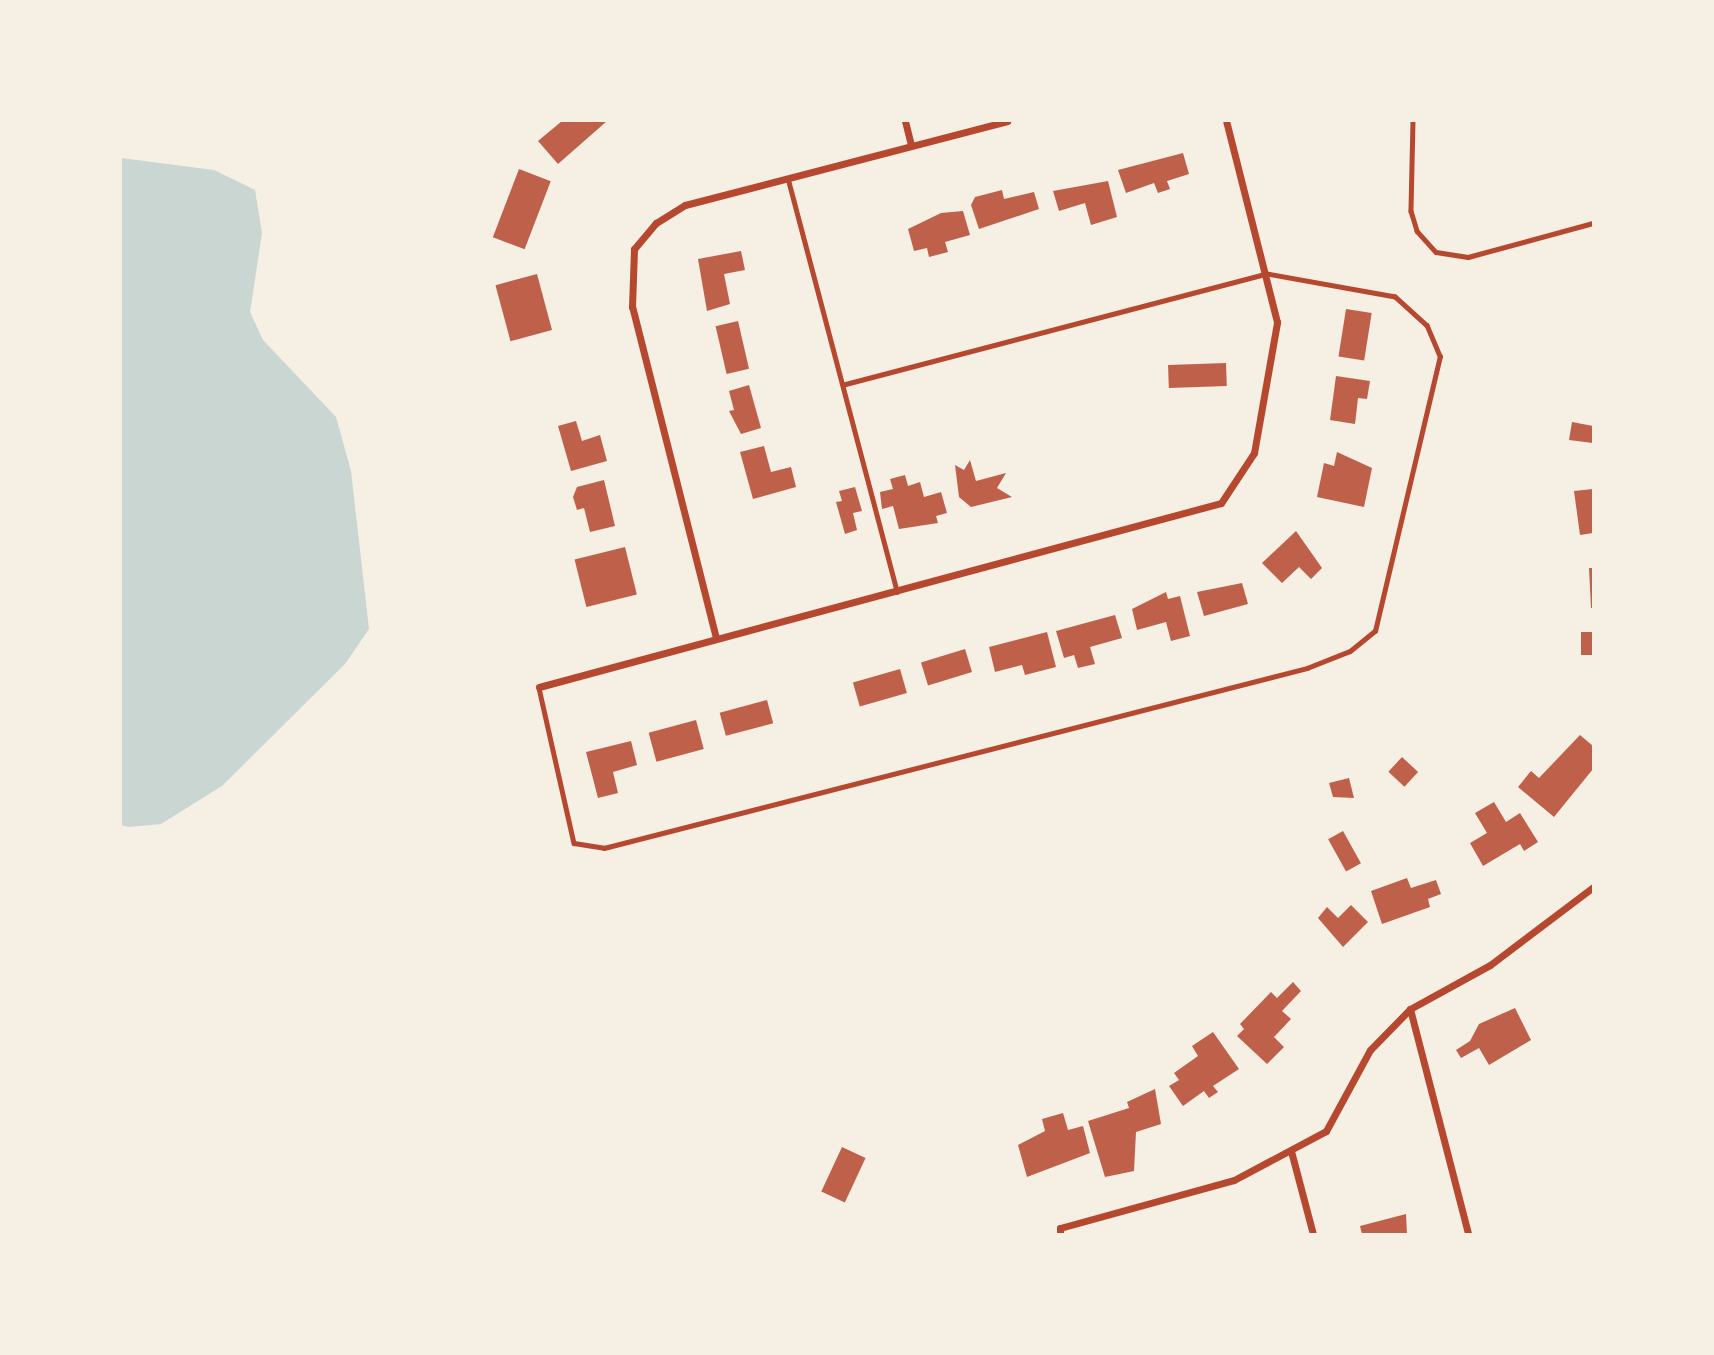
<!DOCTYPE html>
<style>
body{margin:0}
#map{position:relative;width:1714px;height:1355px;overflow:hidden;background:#f6efe4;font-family:"IBM Plex Serif",serif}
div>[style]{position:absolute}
.water>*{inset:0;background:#c9d6d2}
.building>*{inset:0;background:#bf614a;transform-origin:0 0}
.service>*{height:4.5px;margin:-2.25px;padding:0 2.25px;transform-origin:2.25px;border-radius:2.25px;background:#b5482f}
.minor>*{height:7px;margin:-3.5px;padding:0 3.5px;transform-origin:3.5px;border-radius:3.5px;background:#b5482f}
span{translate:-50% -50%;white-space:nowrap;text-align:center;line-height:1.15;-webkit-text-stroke:7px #f6efe4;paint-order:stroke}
.frame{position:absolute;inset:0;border:122px solid #f6efe4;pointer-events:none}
</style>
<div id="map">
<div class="water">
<i style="clip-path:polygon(121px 158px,214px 170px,255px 190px,262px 233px,250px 312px,263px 340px,336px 417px,351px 471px,369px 629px,345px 664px,222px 786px,161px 824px,129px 827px,121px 825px)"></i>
</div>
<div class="building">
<i style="clip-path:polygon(562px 121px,607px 121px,558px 164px,538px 141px)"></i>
<i style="clip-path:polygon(1183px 153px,1189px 174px,1167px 181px,1170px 189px,1158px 193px,1154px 183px,1126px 193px,1118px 170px)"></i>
<i style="left:519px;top:169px;width:34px;height:73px;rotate:21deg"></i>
<i style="clip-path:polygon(1108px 181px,1117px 217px,1091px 225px,1085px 203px,1059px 211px,1053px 191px)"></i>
<i style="clip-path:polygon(1002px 190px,1004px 199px,1034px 192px,1039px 209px,979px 229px,971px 205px,975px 197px)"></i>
<i style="clip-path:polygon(963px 211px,970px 235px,945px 242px,948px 252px,929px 257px,927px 248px,914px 251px,908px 229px,941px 213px)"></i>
<i style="clip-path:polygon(741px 251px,745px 270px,724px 274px,730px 304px,707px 311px,698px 259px)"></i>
<i style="left:537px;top:274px;width:58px;height:43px;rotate:75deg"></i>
<i style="left:1346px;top:309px;width:26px;height:48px;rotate:9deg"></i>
<i style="left:738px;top:321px;width:49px;height:23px;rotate:77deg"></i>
<i style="left:1226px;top:363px;width:23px;height:58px;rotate:88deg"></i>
<i style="clip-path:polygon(1336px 376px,1370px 381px,1367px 399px,1358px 398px,1355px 424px,1330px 420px)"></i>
<i style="clip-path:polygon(749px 385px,761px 428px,741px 434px,729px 411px,734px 410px,729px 391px)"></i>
<i style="clip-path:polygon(576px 421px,582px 441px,600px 435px,607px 461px,571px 471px,558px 426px)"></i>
<i style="clip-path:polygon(1572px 422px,1593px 426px,1593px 443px,1569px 440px)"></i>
<i style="clip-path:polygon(764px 446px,771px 472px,791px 467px,796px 487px,753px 499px,740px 452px)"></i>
<i style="clip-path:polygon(1337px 452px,1372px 468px,1364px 507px,1317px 497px,1324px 463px,1334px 466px)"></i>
<i style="clip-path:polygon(970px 460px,976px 481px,1006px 473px,997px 488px,1012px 497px,971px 507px,959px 497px,955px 465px,964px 470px)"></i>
<i style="clip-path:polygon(905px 475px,908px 486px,920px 482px,924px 497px,941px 492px,947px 513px,936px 516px,938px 523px,899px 529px,893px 506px,882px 509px,880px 492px,893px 489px,890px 479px)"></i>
<i style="clip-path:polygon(604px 480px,615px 526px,590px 532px,584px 508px,577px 510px,573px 497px,577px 487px)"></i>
<i style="clip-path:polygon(855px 487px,862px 511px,853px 513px,857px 530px,845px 534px,836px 502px,842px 501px,839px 491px)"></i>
<i style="clip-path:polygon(1593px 489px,1593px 533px,1580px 535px,1574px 491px)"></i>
<i style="clip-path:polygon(1296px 531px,1322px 568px,1311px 579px,1299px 567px,1282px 583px,1262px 563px)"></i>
<i style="left:625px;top:547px;width:49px;height:52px;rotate:76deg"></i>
<i style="clip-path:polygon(1589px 568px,1593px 568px,1593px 608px,1591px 608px)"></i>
<i style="clip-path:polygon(1242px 583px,1248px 604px,1204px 616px,1197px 592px)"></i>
<i style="clip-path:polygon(1166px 592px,1168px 599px,1180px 596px,1190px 636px,1171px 641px,1166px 622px,1137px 630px,1132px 609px)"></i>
<i style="clip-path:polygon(1115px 615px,1122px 638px,1090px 647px,1095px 664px,1078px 668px,1074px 655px,1064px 658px,1056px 631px)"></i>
<i style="clip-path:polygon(1047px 632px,1056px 667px,1025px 675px,1022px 665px,995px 672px,989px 647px)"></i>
<i style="left:1593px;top:632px;width:23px;height:12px;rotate:90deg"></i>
<i style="left:965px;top:649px;width:24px;height:46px;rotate:73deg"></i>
<i style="left:900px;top:669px;width:25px;height:49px;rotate:74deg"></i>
<i style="left:767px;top:700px;width:24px;height:49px;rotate:75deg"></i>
<i style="left:696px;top:720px;width:30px;height:49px;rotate:75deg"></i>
<i style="clip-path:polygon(1580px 735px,1593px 746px,1593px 769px,1554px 817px,1518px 787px,1531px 771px,1539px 778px)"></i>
<i style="clip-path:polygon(631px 741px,637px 765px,613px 772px,618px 793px,598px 798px,586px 752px)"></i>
<i style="left:1402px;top:757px;width:22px;height:20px;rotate:43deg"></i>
<i style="clip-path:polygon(1349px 778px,1354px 798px,1333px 797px,1329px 783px)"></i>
<i style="clip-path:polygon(1494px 802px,1506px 822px,1520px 813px,1538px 842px,1524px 851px,1520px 844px,1483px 866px,1470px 843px,1487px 833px,1475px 813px)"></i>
<i style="left:1343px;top:831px;width:37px;height:17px;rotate:61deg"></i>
<i style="clip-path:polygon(1407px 878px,1411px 888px,1436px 880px,1441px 894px,1428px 899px,1430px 907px,1382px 924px,1371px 891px)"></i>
<i style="clip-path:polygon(1351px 905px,1368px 922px,1343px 947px,1318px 918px,1327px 907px,1338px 918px)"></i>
<i style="clip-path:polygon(1293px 982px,1301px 991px,1282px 1011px,1291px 1019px,1274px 1037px,1284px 1047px,1267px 1064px,1237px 1036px,1244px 1029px,1240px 1024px,1271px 992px,1277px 998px)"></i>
<i style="clip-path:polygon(1515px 1008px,1531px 1040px,1489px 1065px,1479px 1048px,1461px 1058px,1456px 1050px,1470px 1041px,1479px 1024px)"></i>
<i style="clip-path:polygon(1213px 1032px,1239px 1069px,1213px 1086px,1218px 1092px,1209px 1098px,1204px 1091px,1183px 1106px,1169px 1086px,1179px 1080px,1174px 1073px,1198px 1056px,1192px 1046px)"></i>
<i style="clip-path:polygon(1155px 1089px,1161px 1124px,1136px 1132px,1134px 1171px,1105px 1177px,1088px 1121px,1129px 1108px,1127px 1102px)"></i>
<i style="clip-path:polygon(1063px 1113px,1068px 1130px,1083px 1126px,1090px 1153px,1027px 1177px,1018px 1145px,1045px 1131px,1042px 1119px)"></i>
<i style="left:842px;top:1147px;width:26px;height:49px;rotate:25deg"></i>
<i style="clip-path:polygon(1406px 1214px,1407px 1234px,1362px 1234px,1360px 1226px)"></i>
</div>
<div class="service">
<i style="left:1413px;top:121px;width:90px;rotate:91.3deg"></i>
<i style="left:1411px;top:211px;width:21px;rotate:73deg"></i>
<i style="left:1417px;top:231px;width:28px;rotate:48deg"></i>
<i style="left:1436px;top:252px;width:32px;rotate:9deg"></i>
<i style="left:1468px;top:257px;width:130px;rotate:-15.2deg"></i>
<i style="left:788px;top:178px;width:428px;rotate:75.2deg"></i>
<i style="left:539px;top:688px;width:159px;rotate:77.3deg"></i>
<i style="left:574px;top:843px;width:30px;rotate:9deg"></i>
<i style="left:604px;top:848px;width:726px;rotate:-14.36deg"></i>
<i style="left:1307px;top:668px;width:46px;rotate:-21.6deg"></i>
<i style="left:1350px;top:651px;width:32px;rotate:-39deg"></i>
<i style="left:1375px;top:631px;width:282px;rotate:-76.7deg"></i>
<i style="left:1440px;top:357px;width:34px;rotate:-113deg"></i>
<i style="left:1427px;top:326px;width:43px;rotate:-137.8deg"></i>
<i style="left:1395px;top:297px;width:130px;rotate:-169.8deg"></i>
<i style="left:1267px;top:274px;width:438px;rotate:165.3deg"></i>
</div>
<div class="minor">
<i style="left:905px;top:121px;width:25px;rotate:76deg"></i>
<i style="left:716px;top:638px;width:341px;rotate:-104.2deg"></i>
<i style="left:632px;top:307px;width:58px;rotate:-88deg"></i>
<i style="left:634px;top:249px;width:34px;rotate:-50deg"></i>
<i style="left:656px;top:223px;width:34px;rotate:-32deg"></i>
<i style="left:685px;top:205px;width:333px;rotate:-14.6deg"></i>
<i style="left:539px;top:687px;width:706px;rotate:-15.1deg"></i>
<i style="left:1221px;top:503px;width:60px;rotate:-56.6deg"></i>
<i style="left:1254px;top:453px;width:133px;rotate:-80deg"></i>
<i style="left:1277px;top:322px;width:207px;rotate:-104.2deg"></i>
<i style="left:1410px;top:1009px;width:232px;rotate:75.5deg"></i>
<i style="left:1291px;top:1151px;width:86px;rotate:75.2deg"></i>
<i style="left:1060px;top:1234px;width:6px;rotate:-90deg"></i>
<i style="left:1060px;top:1228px;width:180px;rotate:-15.4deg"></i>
<i style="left:1234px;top:1180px;width:104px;rotate:-28deg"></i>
<i style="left:1326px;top:1131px;width:92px;rotate:-61.5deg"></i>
<i style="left:1370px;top:1050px;width:57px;rotate:-45.7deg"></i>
<i style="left:1410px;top:1009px;width:91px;rotate:-28.8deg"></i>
<i style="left:1490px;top:965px;width:129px;rotate:-37.1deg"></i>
</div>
<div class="frame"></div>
</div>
